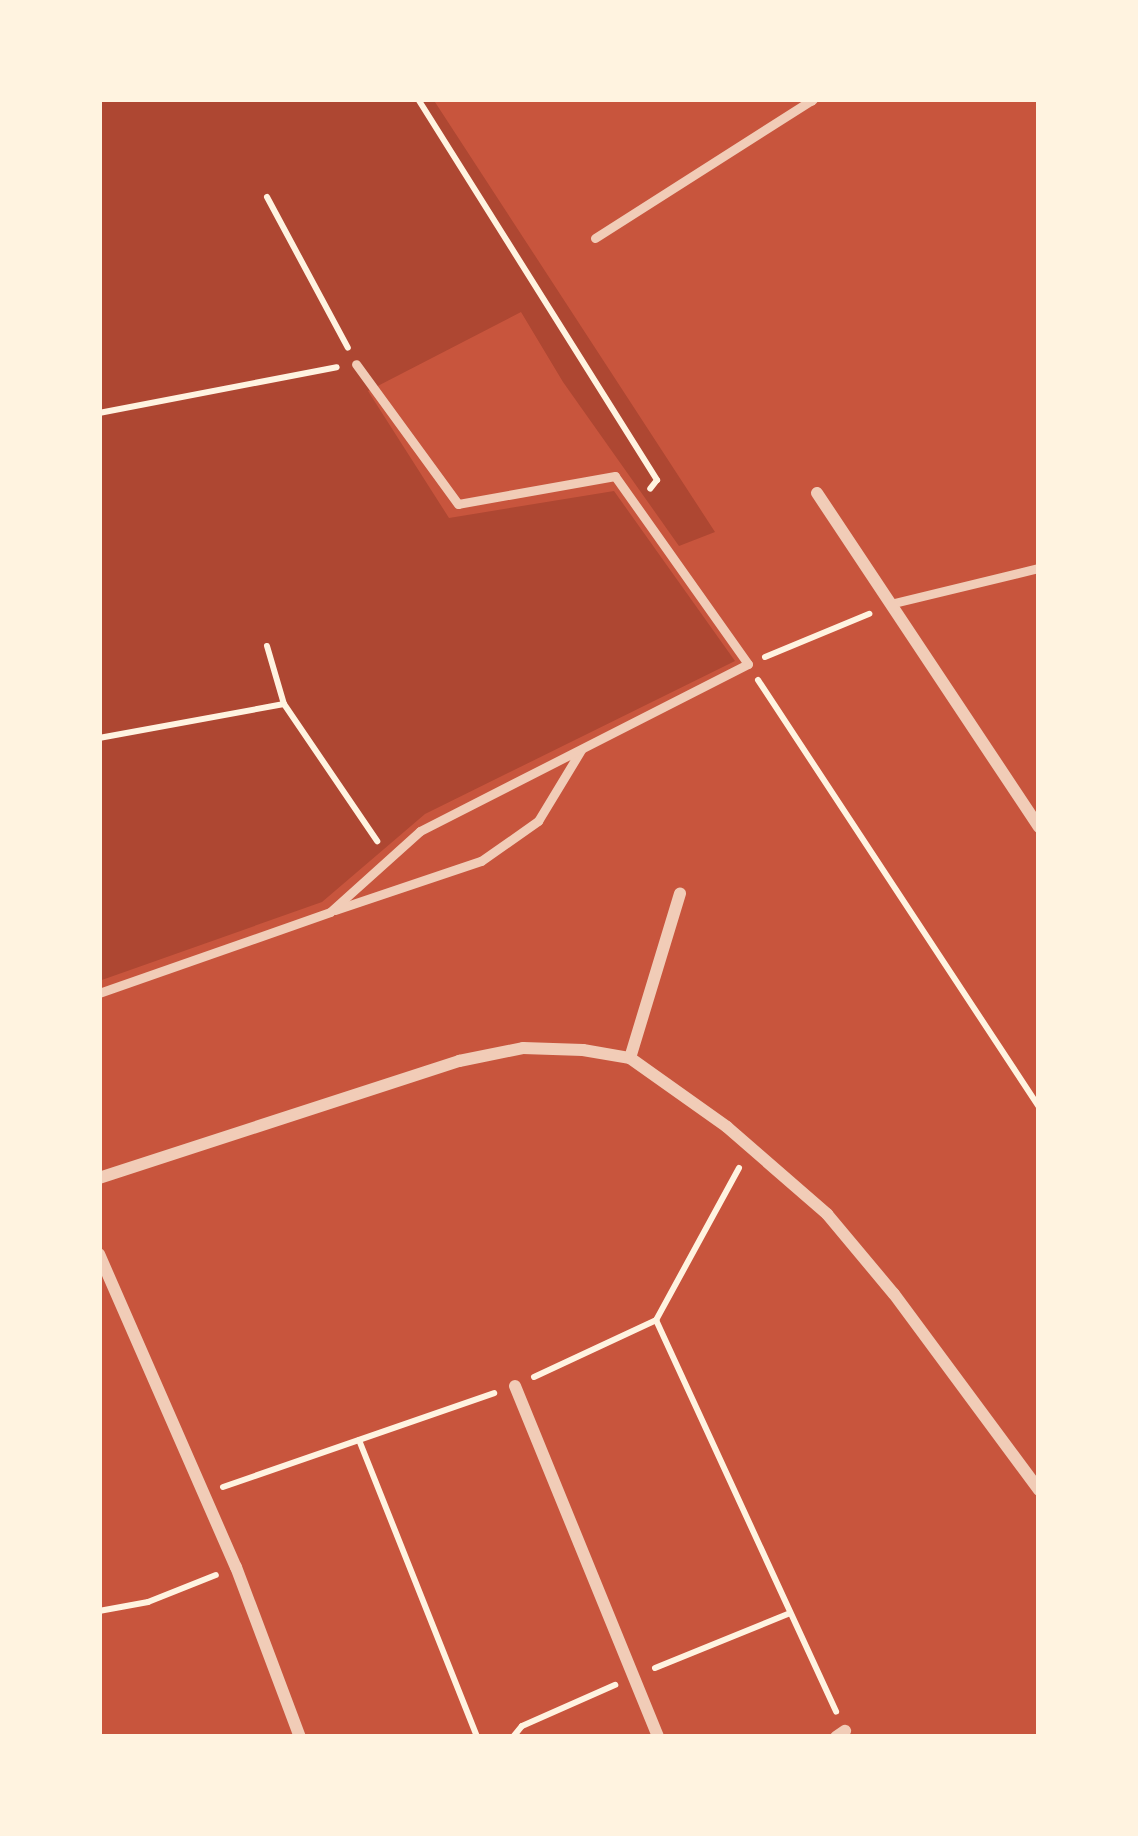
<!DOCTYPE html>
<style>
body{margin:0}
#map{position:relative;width:1138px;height:1836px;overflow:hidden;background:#c8553d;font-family:"Sofia Sans Condensed",sans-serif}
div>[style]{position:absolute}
.green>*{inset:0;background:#ae4732}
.path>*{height:6px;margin:-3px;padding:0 3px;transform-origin:3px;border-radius:3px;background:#fff3e0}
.service>*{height:9px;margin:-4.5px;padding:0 4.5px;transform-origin:4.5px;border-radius:4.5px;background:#f1ccb7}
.minor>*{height:12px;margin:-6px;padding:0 6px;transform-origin:6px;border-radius:6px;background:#f1ccb7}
span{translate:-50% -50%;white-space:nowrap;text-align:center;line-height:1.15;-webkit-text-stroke:12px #fff3e0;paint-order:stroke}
.frame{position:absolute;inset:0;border:102px solid #fff3e0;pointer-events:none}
</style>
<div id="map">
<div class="green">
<i style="clip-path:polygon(99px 99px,433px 99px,715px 532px,679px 546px,563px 382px,521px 312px,368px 391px,449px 518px,614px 491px,735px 661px,425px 814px,322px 902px,99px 981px)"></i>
</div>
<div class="path">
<i style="left:418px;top:99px;width:450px;rotate:57.9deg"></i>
<i style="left:657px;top:480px;width:11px;rotate:128deg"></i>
<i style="left:267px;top:197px;width:171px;rotate:61.8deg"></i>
<i style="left:99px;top:413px;width:242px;rotate:-10.9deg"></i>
<i style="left:267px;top:646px;width:60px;rotate:73.7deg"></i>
<i style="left:765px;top:657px;width:113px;rotate:-22.5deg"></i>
<i style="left:758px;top:680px;width:511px;rotate:56.65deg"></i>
<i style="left:99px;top:738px;width:188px;rotate:-10.4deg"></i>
<i style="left:284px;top:704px;width:166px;rotate:55.8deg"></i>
<i style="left:739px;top:1168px;width:173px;rotate:118.6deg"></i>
<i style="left:656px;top:1320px;width:431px;rotate:65.3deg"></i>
<i style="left:534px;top:1377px;width:135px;rotate:-25deg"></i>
<i style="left:359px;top:1440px;width:320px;rotate:68.3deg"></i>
<i style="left:223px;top:1487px;width:287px;rotate:-19.1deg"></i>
<i style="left:99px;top:1611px;width:50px;rotate:-10.4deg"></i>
<i style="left:148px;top:1602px;width:73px;rotate:-21.7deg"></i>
<i style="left:655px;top:1668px;width:144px;rotate:-22.1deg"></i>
<i style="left:513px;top:1737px;width:14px;rotate:-51deg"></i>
<i style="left:522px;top:1726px;width:102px;rotate:-23.8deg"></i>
</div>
<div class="service">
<i style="left:595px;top:238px;width:259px;rotate:-32.5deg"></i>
<i style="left:894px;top:603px;width:149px;rotate:-13.6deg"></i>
<i style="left:335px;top:910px;width:154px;rotate:-18.6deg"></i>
<i style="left:481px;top:861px;width:70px;rotate:-35.1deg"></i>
<i style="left:538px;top:821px;width:83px;rotate:-58.8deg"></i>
<i style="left:99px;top:993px;width:245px;rotate:-19.3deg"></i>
<i style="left:330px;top:912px;width:121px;rotate:-42deg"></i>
<i style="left:420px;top:831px;width:368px;rotate:-27deg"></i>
<i style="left:748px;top:664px;width:230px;rotate:-125.3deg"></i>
<i style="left:615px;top:476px;width:159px;rotate:169.9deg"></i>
<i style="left:458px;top:504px;width:173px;rotate:-126.1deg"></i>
</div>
<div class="minor">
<i style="left:811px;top:99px;width:1px;rotate:90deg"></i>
<i style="left:817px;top:493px;width:401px;rotate:56.4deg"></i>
<i style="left:630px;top:1058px;width:172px;rotate:-73.1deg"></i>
<i style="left:99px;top:1178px;width:379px;rotate:-18deg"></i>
<i style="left:459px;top:1061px;width:65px;rotate:-11.5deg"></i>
<i style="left:523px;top:1048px;width:60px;rotate:1.9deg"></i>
<i style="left:583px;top:1050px;width:48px;rotate:9.7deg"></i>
<i style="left:630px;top:1058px;width:119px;rotate:35.4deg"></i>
<i style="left:727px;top:1127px;width:133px;rotate:41deg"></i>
<i style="left:827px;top:1214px;width:104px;rotate:50.1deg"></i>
<i style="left:894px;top:1294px;width:244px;rotate:53.5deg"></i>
<i style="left:99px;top:1254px;width:342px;rotate:66.4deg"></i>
<i style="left:236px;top:1567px;width:182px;rotate:69.4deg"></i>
<i style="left:515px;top:1386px;width:379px;rotate:67.8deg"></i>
<i style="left:836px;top:1737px;width:11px;rotate:-34deg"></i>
</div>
<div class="frame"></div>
</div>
